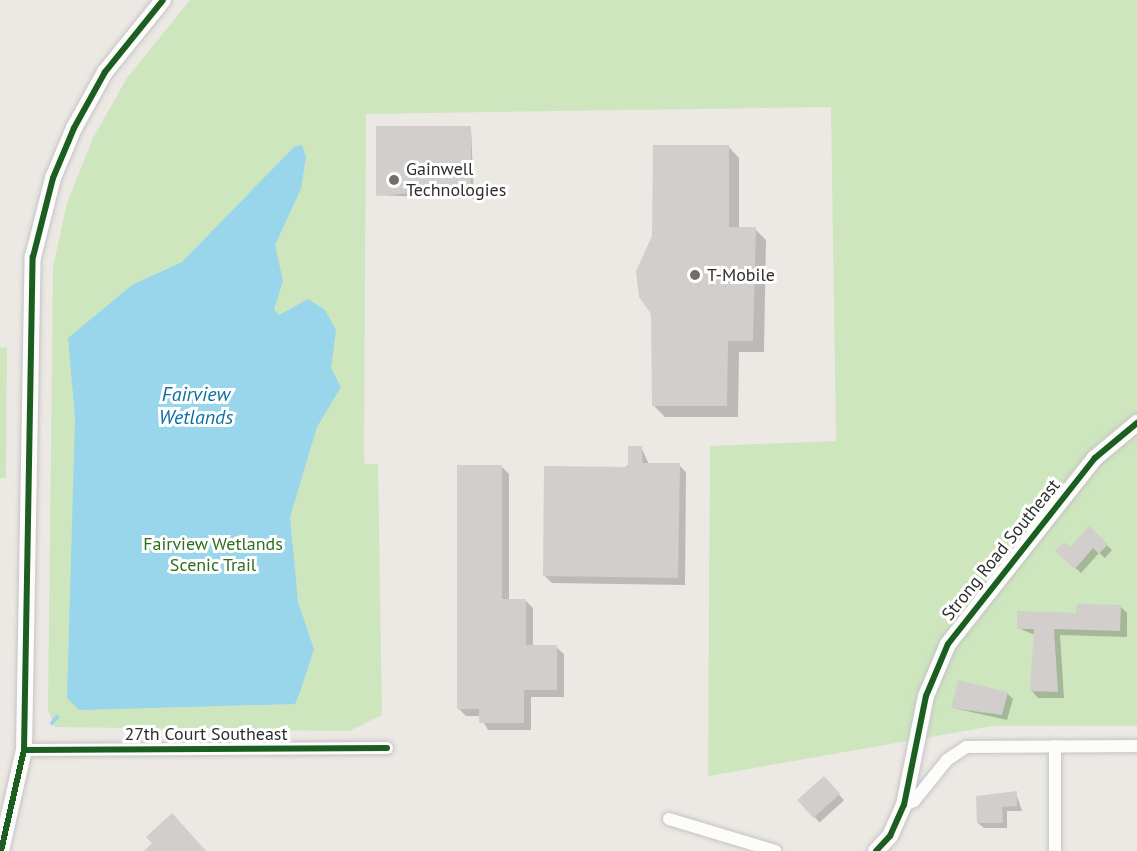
<!DOCTYPE html>
<style>
body{margin:0}
#map{position:relative;width:1137px;height:851px;overflow:hidden;background:#ece8e4;font-family:"PT Sans",sans-serif}
div>[style]{position:absolute}
.green>*{inset:0;background:#cee6be}
.water>*{inset:0;background:#99d6ec}
.shadow>*{inset:0;background:#0003;transform-origin:0 0}
.stream>*{height:4px;margin:-2px;padding:0 2px;transform-origin:2px;border-radius:2px;background:#99d6ec}
.building>*{inset:0;background:#d1cecb;transform-origin:0 0}
.roads{filter:drop-shadow(0 0 2px #c5c4c5) drop-shadow(0 0 2px #c5c4c5)}
.street>*{height:12px;margin:-6px;padding:0 6px;transform-origin:6px;border-radius:6px;background:#fcfcfb}
.secondary>*{height:16px;margin:-8px;padding:0 8px;transform-origin:8px;border-radius:8px;background:#fcfcfb}
.cycleway>*{height:6px;margin:-3px;padding:0 3px;transform-origin:3px;border-radius:3px;background:#1b5e20}
.dots>*{width:16px;height:16px;translate:-50% -50%;box-sizing:border-box;border:3px solid #fff;border-radius:50%}
span{translate:-50% -50%;white-space:nowrap;text-align:center;line-height:1.15;-webkit-text-stroke:6px #fff;paint-order:stroke}
.poi-label{font-size:18px;color:#2e2e2e}
.left{translate:0 -50%;text-align:left}
.park-label{font-size:18px;color:#2c6e1b}
.street-label{font-size:18px;color:#2e2e2e}
.water-label{font-size:20px;color:#0d6fa3;font-style:italic}
</style>
<div id="map">
<div class="green">
<i style="clip-path:polygon(190px 0,1137px 0,1137px 726px,993px 726px,708px 776px,710px 446px,836px 441px,831px 107px,366px 114px,364px 454px,365px 464px,378px 464px,382px 715px,349px 731px,55px 727px,48px 710px,53px 267px,67px 203px,93px 138px,127px 78px)"></i>
<i style="clip-path:polygon(7px 347px,6px 478px,0 478px,0 348px)"></i>
</div>
<div class="water">
<i style="clip-path:polygon(302px 145px,306px 157px,301px 189px,275px 245px,283px 281px,274px 310px,279px 315px,308px 299px,325px 310px,336px 330px,331px 368px,341px 387px,317px 427px,290px 517px,298px 602px,314px 649px,301px 689px,295px 704px,79px 710px,67px 698px,75px 418px,68px 338px,132px 285px,182px 262px,294px 147px)"></i>
</div>
<div class="shadow">
<i style="clip-path:polygon(471px 128px,474px 199px,377px 195px)"></i>
<i style="clip-path:polygon(728px 146px,739px 158px,739px 229px,755px 229px,766px 240px,764px 352px,739px 352px,738px 417px,665px 417px,653px 405px)"></i>
<i style="clip-path:polygon(641px 447px,649px 464px,679px 465px,686px 472px,685px 585px,552px 583px,545px 576px)"></i>
<i style="clip-path:polygon(501px 466px,509px 474px,509px 601px,526px 601px,533px 608px,533px 647px,556px 647px,564px 654px,564px 697px,531px 697px,531px 730px,488px 730px,480px 716px,466px 716px,459px 709px)"></i>
<i style="clip-path:polygon(1089px 529px,1112px 550px,1105px 558px,1099px 553px,1081px 573px,1057px 551px,1070px 549px)"></i>
<i style="clip-path:polygon(1120px 606px,1127px 613px,1127px 637px,1060px 635px,1064px 698px,1038px 698px,1032px 691px,1035px 635px,1018px 628px)"></i>
<i style="clip-path:polygon(1007px 693px,1013px 699px,1007px 720px,953px 708px)"></i>
<i style="left:824px;top:778px;width:30px;height:33px;rotate:48deg"></i>
<i style="clip-path:polygon(1016px 793px,1022px 811px,1007px 811px,1007px 828px,984px 828px,978px 823px)"></i>
</div>
<div class="stream">
<i style="left:52px;top:723px;width:8px;rotate:-50deg"></i>
</div>
<div class="building">
<i style="clip-path:polygon(376px 126px,471px 126px,471px 196px,436px 196px,436px 191px,376px 196px)"></i>
<i style="clip-path:polygon(653px 145px,729px 145px,729px 227px,756px 227px,753px 341px,728px 341px,727px 406px,652px 406px,651px 314px,639px 297px,636px 271px,652px 236px)"></i>
<i style="clip-path:polygon(628px 446px,642px 446px,642px 463px,680px 463px,678px 578px,543px 576px,544px 466px,628px 467px)"></i>
<i style="clip-path:polygon(457px 465px,502px 465px,502px 599px,526px 599px,526px 645px,557px 645px,557px 690px,524px 690px,524px 723px,479px 723px,479px 709px,457px 709px)"></i>
<i style="clip-path:polygon(1089px 526px,1108px 544px,1099px 554px,1093px 548px,1075px 569px,1055px 551px,1064px 542px,1070px 547px)"></i>
<i style="clip-path:polygon(1077px 604px,1121px 605px,1120px 631px,1054px 629px,1058px 692px,1030px 691px,1034px 629px,1017px 629px,1017px 611px,1076px 613px)"></i>
<i style="clip-path:polygon(958px 680px,1008px 692px,1002px 715px,951px 708px)"></i>
<i style="left:824px;top:776px;width:24px;height:36px;rotate:48deg"></i>
<i style="clip-path:polygon(1017px 791px,1017px 806px,1002px 807px,1003px 823px,977px 823px,976px 796px)"></i>
<i style="clip-path:polygon(172px 813px,206px 851px,144px 851px,152px 843px,146px 837px)"></i>
</div>
<div class="roads">
<div class="street">
<i style="left:24px;top:750px;width:363px;rotate:-0.3deg"></i>
<i style="left:904px;top:805px;width:11px;rotate:-22deg"></i>
<i style="left:914px;top:801px;width:53px;rotate:-51.2deg"></i>
<i style="left:947px;top:760px;width:23px;rotate:-34deg"></i>
<i style="left:966px;top:747px;width:171px;rotate:-0.3deg"></i>
<i style="left:669px;top:819px;width:111px;rotate:16.8deg"></i>
<i style="left:1055px;top:851px;width:105px;rotate:-90deg"></i>
</div>
<div class="secondary">
<i style="left:1px;top:851px;width:104px;rotate:-77.2deg"></i>
<i style="left:24px;top:750px;width:493px;rotate:-89deg"></i>
<i style="left:33px;top:257px;width:81px;rotate:-75.8deg"></i>
<i style="left:53px;top:178px;width:54px;rotate:-67.2deg"></i>
<i style="left:74px;top:128px;width:64px;rotate:-61deg"></i>
<i style="left:105px;top:72px;width:92px;rotate:-51.1deg"></i>
<i style="left:876px;top:851px;width:21px;rotate:-47deg"></i>
<i style="left:890px;top:836px;width:34px;rotate:-66deg"></i>
<i style="left:904px;top:805px;width:111px;rotate:-78.6deg"></i>
<i style="left:926px;top:696px;width:56px;rotate:-67.1deg"></i>
<i style="left:948px;top:644px;width:237px;rotate:-51.7deg"></i>
<i style="left:1095px;top:458px;width:55px;rotate:-39.8deg"></i>
</div>
</div>
<div class="cycleway">
<i style="left:24px;top:750px;width:363px;rotate:-0.3deg"></i>
<i style="left:1px;top:851px;width:104px;rotate:-77.2deg"></i>
<i style="left:24px;top:750px;width:493px;rotate:-89deg"></i>
<i style="left:33px;top:257px;width:81px;rotate:-75.8deg"></i>
<i style="left:53px;top:178px;width:54px;rotate:-67.2deg"></i>
<i style="left:74px;top:128px;width:64px;rotate:-61deg"></i>
<i style="left:105px;top:72px;width:92px;rotate:-51.1deg"></i>
<i style="left:876px;top:851px;width:21px;rotate:-47deg"></i>
<i style="left:890px;top:836px;width:34px;rotate:-66deg"></i>
<i style="left:904px;top:805px;width:111px;rotate:-78.6deg"></i>
<i style="left:926px;top:696px;width:56px;rotate:-67.1deg"></i>
<i style="left:948px;top:644px;width:237px;rotate:-51.7deg"></i>
<i style="left:1095px;top:458px;width:55px;rotate:-39.8deg"></i>
</div>
<div class="dots">
<i style="left:394px;top:180px;background:#706f6e"></i>
<i style="left:695px;top:275px;background:#706f6e"></i>
</div>
<div class="poi-label">
<span class="left" style="left:406px;top:180px">Gainwell<br>Technologies</span>
<span class="left" style="left:707px;top:275px">T-Mobile</span>
</div>
<div class="park-label">
<span style="left:213px;top:555px">Fairview Wetlands<br>Scenic Trail</span>
</div>
<div class="street-label">
<span style="left:1001px;top:550px;rotate:-51deg">Strong Road Southeast</span>
<span style="left:206px;top:734px">27th Court Southeast</span>
</div>
<div class="water-label">
<span style="left:196px;top:406px">Fairview<br>Wetlands</span>
</div>
</div>
